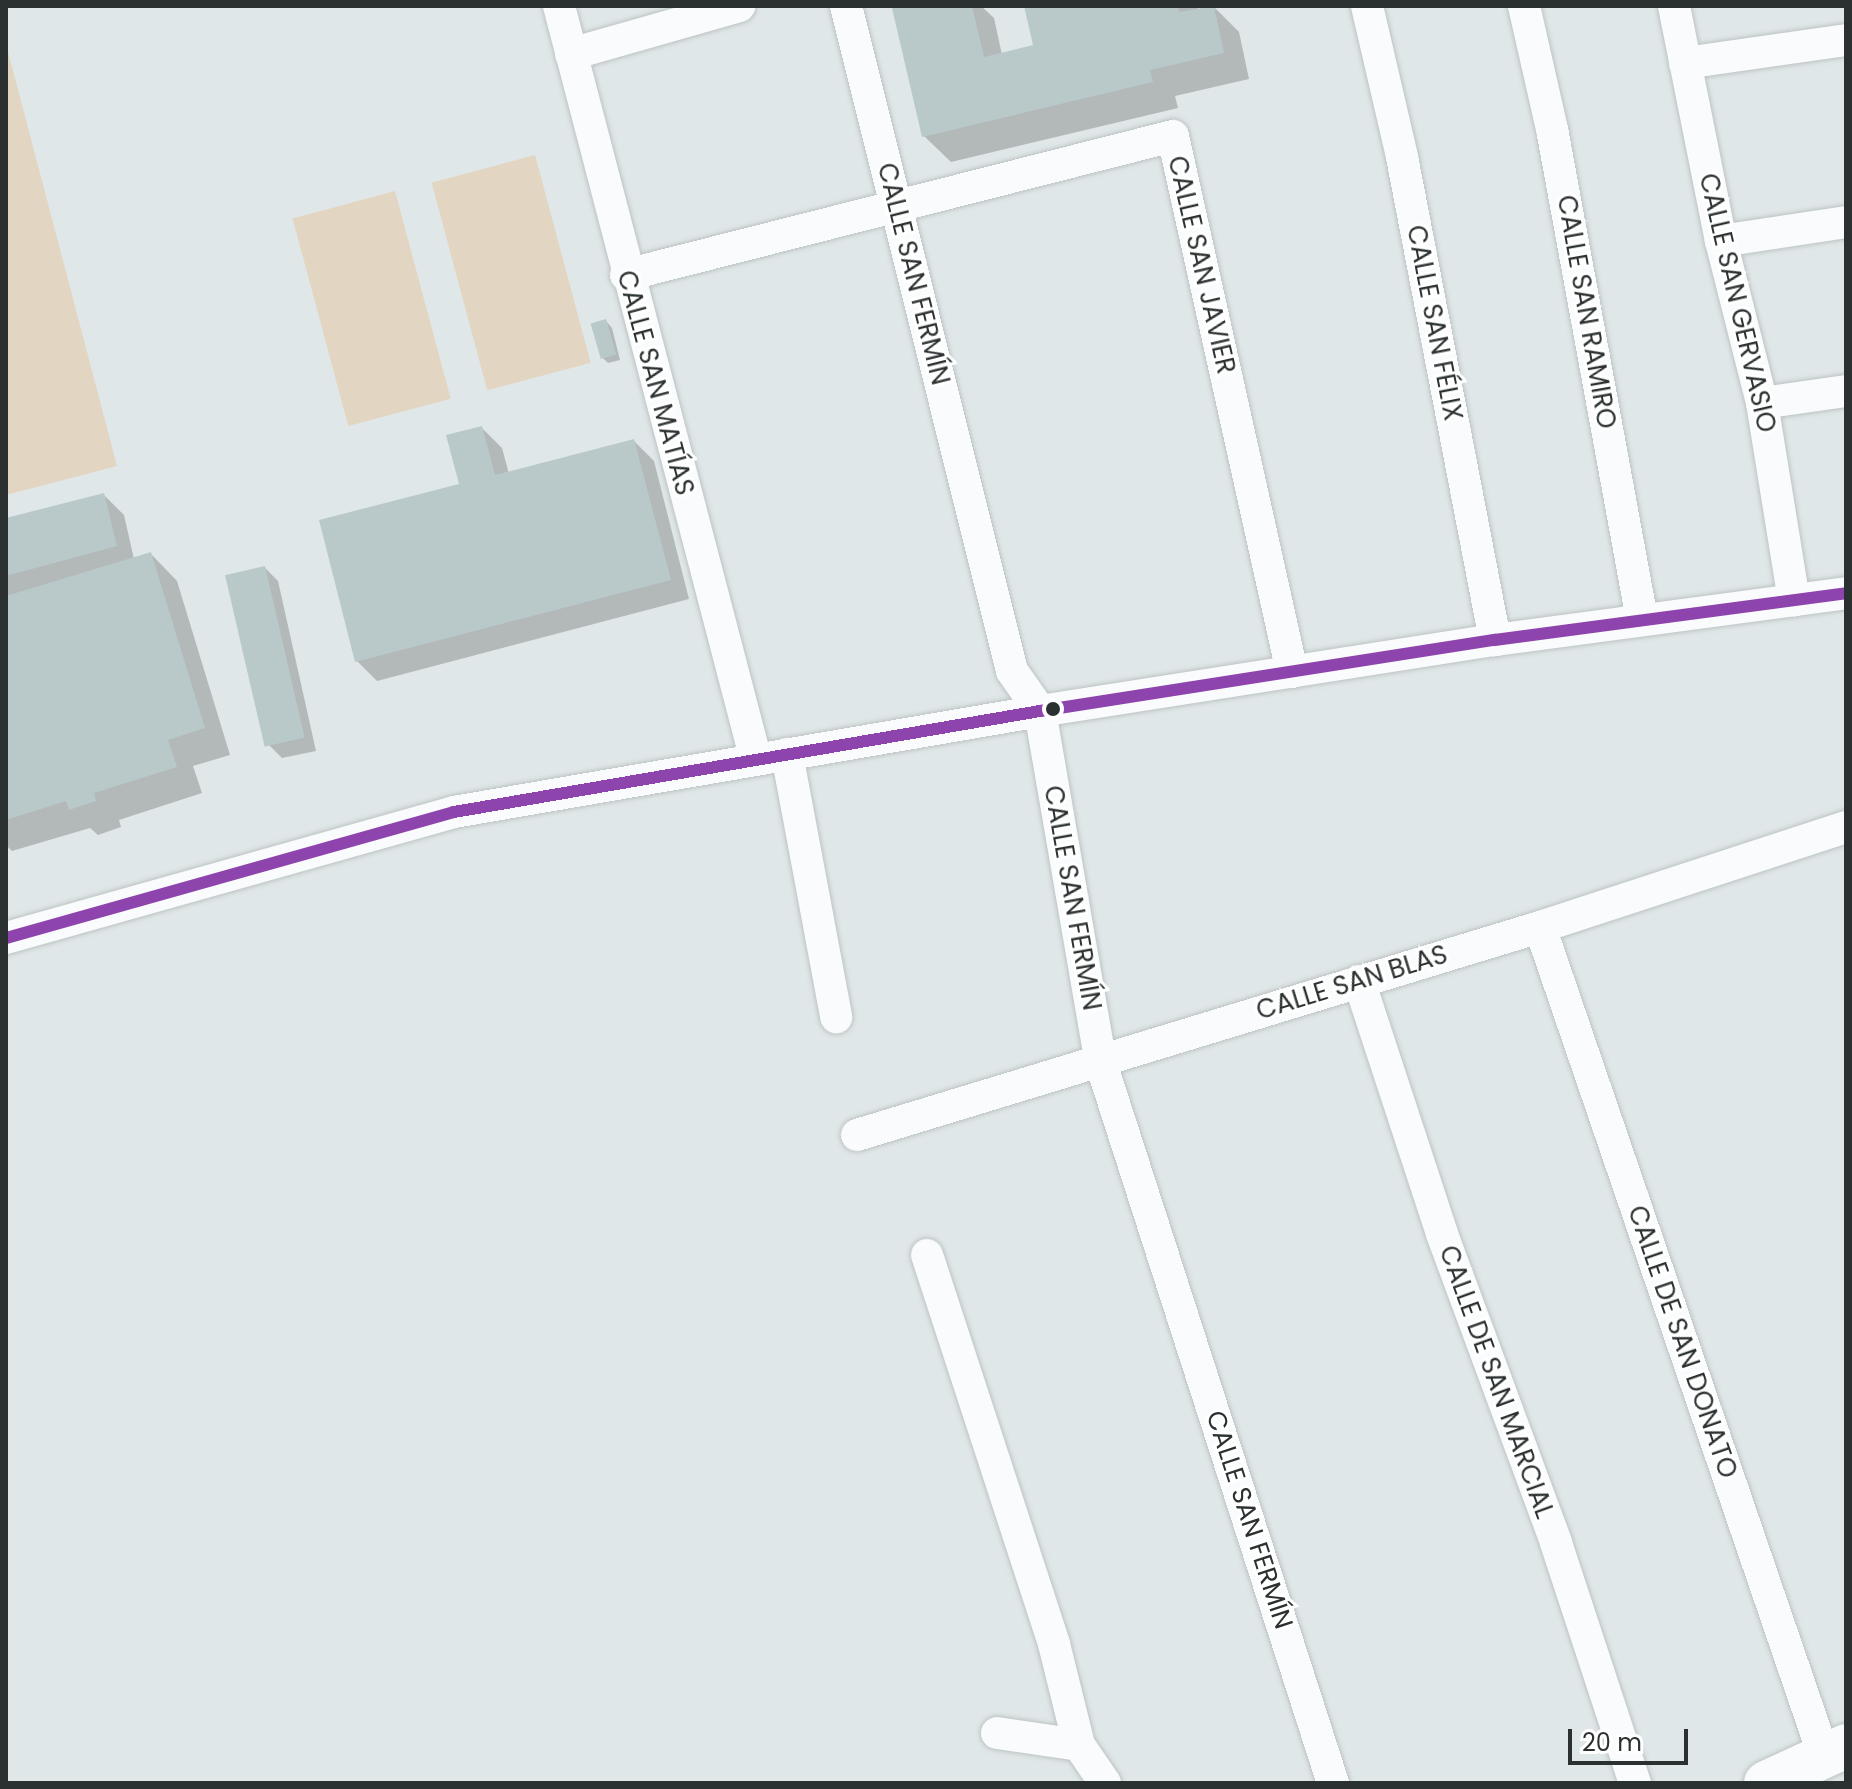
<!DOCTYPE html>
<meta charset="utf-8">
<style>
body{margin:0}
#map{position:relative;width:1852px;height:1789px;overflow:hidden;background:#e0e7e8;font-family:Poppins,sans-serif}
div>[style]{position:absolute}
.green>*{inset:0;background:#e2d5c1;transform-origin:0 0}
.shadow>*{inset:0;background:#0003}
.building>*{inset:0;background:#b9c9ca;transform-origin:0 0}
.roads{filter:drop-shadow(0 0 2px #bdc3c3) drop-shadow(0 0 2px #bdc3c3)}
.street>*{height:32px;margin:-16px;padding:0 16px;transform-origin:16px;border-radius:16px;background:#fafbfc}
.secondary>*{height:44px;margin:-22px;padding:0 22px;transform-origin:22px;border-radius:22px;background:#fafbfc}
.bus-1>*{height:12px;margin:-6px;padding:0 6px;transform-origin:6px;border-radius:6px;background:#8e44ad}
.dots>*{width:22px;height:22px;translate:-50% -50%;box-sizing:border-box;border:4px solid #fff;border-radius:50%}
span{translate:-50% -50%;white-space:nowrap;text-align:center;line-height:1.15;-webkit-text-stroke:6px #fff;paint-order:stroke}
.street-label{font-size:26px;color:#2b3131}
.frame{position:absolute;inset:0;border:8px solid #2b3131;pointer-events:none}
.scale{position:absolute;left:1568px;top:1729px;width:120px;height:36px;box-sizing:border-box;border:4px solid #2b3131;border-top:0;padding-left:10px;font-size:24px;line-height:28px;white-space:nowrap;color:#2b3131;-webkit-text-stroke:6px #fff;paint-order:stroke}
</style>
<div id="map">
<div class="green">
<i style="clip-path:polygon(6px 44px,117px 466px,6px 495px)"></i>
<i style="left:535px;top:155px;width:215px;height:107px;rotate:75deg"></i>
<i style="left:395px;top:191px;width:215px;height:106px;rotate:75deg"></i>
</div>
<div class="shadow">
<i style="clip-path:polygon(909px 6px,981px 6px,994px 18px,1002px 55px,1036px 47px,1026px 6px,1197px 6px,1198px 9px,1213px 6px,1239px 32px,1249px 79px,1175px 96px,1178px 108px,951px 162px,924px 136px)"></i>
<i style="clip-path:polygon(606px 321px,612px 328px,620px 360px,608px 363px,602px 357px)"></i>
<i style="clip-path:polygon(482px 428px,502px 448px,509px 474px,634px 441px,654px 461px,689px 599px,377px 681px,357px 661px,462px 486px)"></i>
<i style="clip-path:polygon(104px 495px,124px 515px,134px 559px,151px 554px,177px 581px,230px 755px,193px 766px,202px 793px,119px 820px,121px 827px,98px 835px,90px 828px,12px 851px,6px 845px,6px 520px)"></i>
<i style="clip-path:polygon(265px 568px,278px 581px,316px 751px,282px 758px,269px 745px)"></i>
</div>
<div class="building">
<i style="clip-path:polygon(900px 6px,972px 6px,984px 57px,1033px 45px,1024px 6px,1178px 6px,1179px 12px,1214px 6px,1224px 53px,1150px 70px,1153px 82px,922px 137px,892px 8px)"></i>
<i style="left:606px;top:319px;width:37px;height:16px;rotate:74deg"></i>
<i style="clip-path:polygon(482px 426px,495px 475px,634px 439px,671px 580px,355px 662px,319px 520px,459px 484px,446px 435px)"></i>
<i style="clip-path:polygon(104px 493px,117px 546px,6px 576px,6px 518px)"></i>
<i style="clip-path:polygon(151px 552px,205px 728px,168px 740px,177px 767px,94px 793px,96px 801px,69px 810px,66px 801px,6px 820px,6px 596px)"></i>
<i style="left:265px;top:566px;width:176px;height:41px;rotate:77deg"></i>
</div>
<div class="roads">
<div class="street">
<i style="left:559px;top:6px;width:779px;rotate:75.36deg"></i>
<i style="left:846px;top:6px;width:685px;rotate:75.98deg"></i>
<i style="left:1012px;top:671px;width:49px;rotate:55deg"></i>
<i style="left:1040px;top:711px;width:354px;rotate:80.2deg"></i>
<i style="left:1100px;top:1060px;width:760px;rotate:72.14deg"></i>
<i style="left:1367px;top:6px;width:155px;rotate:76.9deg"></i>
<i style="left:1402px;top:157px;width:492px;rotate:79.1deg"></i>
<i style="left:1524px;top:6px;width:126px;rotate:77.2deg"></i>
<i style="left:1552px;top:129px;width:498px;rotate:79.6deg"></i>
<i style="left:1674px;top:6px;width:240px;rotate:78.7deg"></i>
<i style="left:1721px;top:241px;width:167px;rotate:75.8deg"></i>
<i style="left:1762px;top:403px;width:200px;rotate:80.8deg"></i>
<i style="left:571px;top:54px;width:175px;rotate:-15.9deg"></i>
<i style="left:1685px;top:63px;width:163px;rotate:-8.1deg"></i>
<i style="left:1721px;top:241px;width:126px;rotate:-8.6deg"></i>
<i style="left:626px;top:275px;width:564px;rotate:-14.26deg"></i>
<i style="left:1173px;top:136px;width:549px;rotate:77.48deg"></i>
<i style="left:1762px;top:403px;width:85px;rotate:-8.1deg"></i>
<i style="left:787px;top:754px;width:268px;rotate:79.4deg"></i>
<i style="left:1540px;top:927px;width:876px;rotate:71.09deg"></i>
<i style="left:6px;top:938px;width:465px;rotate:-15.7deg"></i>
<i style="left:454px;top:812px;width:595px;rotate:-9.78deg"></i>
<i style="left:1040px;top:711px;width:461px;rotate:-8.9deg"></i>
<i style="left:1495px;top:640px;width:354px;rotate:-7.6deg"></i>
<i style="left:1359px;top:981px;width:266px;rotate:71.8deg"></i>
<i style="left:1442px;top:1234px;width:329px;rotate:69.7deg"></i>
<i style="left:1556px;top:1543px;width:253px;rotate:71.8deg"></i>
<i style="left:857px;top:1135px;width:714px;rotate:-16.94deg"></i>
<i style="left:1540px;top:927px;width:322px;rotate:-18.1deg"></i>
<i style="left:927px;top:1255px;width:409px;rotate:71.9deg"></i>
<i style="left:1054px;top:1644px;width:104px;rotate:76.1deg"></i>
<i style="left:1079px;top:1745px;width:46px;rotate:55.6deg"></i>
<i style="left:997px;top:1733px;width:83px;rotate:8.3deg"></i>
</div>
<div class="secondary">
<i style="left:1766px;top:1783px;width:88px;rotate:-24.8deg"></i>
</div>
</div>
<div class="bus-1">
<i style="left:6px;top:938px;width:465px;rotate:-15.7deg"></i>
<i style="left:454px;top:812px;width:595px;rotate:-9.78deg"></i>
<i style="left:1040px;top:711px;width:461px;rotate:-8.9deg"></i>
<i style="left:1495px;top:640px;width:354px;rotate:-7.6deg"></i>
</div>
<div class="dots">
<i style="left:1053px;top:709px;background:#2b3131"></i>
</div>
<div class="street-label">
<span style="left:1201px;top:265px;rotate:77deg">CALLE SAN JAVIER</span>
<span style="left:913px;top:274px;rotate:76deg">CALLE SAN FERMÍN</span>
<span style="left:1737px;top:303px;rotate:77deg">CALLE SAN GERVASIO</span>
<span style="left:1586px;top:312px;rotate:80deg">CALLE SAN RAMIRO</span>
<span style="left:1434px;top:323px;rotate:79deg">CALLE SAN FÉLIX</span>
<span style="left:655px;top:383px;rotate:75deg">CALLE SAN MATÍAS</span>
<span style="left:1072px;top:898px;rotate:80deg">CALLE SAN FERMÍN</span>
<span style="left:1352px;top:983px;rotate:-17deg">CALLE SAN BLAS</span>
<span style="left:1682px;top:1342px;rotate:71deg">CALLE DE SAN DONATO</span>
<span style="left:1496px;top:1382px;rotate:70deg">CALLE DE SAN MARCIAL</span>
<span style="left:1249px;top:1520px;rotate:72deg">CALLE SAN FERMÍN</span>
</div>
<div class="frame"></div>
<div class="scale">20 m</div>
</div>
